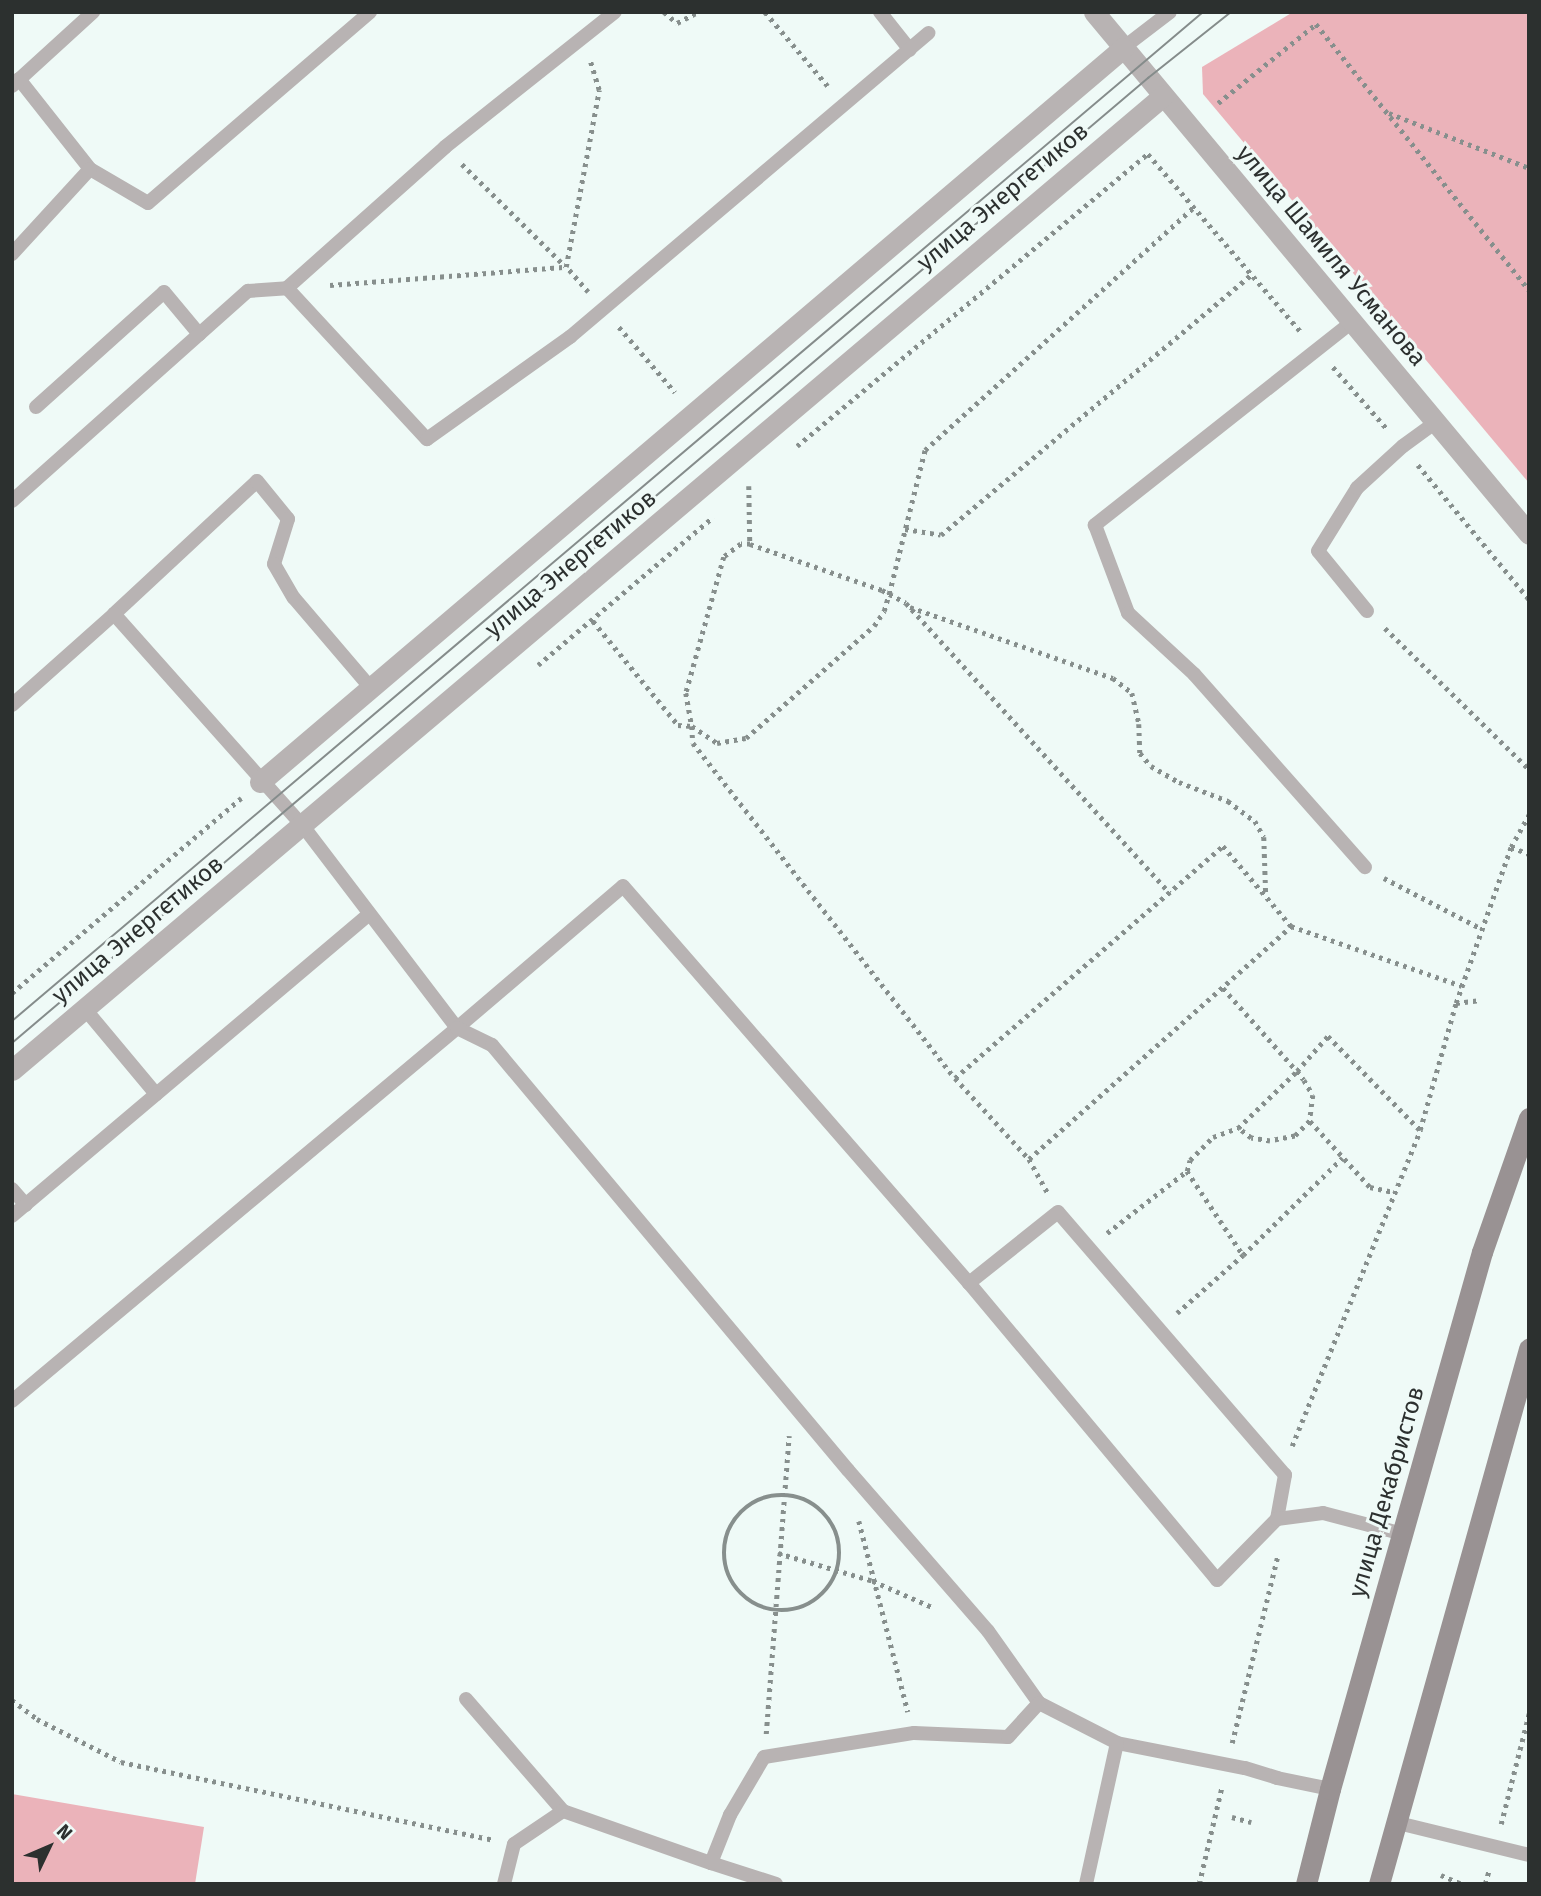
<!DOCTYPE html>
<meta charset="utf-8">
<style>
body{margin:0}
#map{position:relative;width:1541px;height:1896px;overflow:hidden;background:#effaf7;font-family:"Fira Sans",sans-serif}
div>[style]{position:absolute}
.green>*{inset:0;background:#ebb3ba}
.path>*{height:4.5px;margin-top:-2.25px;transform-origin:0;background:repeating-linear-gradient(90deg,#878f8d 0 3.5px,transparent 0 8.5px)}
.path>.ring{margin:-2.25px;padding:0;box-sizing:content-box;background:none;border:4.5px solid #878f8d;border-radius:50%}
.lane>*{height:14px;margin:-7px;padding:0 7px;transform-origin:7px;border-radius:7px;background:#b8b3b3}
.street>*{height:21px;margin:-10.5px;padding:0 10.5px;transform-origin:10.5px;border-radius:10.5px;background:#b8b3b3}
.secondary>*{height:21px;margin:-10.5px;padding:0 10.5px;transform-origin:10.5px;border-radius:10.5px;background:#999293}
.tram>*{height:2px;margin:-1px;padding:0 1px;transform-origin:1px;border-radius:1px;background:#858c8b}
span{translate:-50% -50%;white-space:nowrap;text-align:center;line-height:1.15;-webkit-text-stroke:6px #effaf7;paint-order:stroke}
.street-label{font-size:24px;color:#2c302f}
.frame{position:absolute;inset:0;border:14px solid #2c302f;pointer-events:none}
.north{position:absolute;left:14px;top:1812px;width:70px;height:70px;-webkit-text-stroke:5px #effaf7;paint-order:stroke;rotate:46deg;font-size:19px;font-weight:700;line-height:28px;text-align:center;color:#2c302f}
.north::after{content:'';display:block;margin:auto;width:24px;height:32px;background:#2c302f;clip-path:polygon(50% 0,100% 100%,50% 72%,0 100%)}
</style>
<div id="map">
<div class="green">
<i style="clip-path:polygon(1293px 12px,1529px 12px,1529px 483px,1203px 94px,1202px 67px)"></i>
<i style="clip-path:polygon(12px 1794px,204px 1827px,195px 1884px,12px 1884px)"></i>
</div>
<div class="path">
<i style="left:664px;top:12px;width:17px;rotate:40deg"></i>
<i style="left:677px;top:23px;width:24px;rotate:-28deg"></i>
<i style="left:765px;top:12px;width:97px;rotate:49.6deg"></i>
<i style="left:1218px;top:103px;width:126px;rotate:-38.9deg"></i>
<i style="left:1316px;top:24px;width:341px;rotate:51.3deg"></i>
<i style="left:1389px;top:113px;width:150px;rotate:21.4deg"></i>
<i style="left:462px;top:164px;width:145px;rotate:44.7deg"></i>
<i style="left:330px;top:285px;width:237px;rotate:-4.4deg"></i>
<i style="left:588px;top:292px;width:33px;rotate:-131deg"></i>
<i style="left:566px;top:267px;width:180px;rotate:-79.4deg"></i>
<i style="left:599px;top:90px;width:30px;rotate:-107deg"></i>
<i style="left:619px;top:327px;width:86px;rotate:49.3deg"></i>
<i style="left:1333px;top:367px;width:82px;rotate:48.9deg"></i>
<i style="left:797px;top:446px;width:457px;rotate:-39.8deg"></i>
<i style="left:1148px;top:154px;width:235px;rotate:49.3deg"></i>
<i style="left:1418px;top:465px;width:174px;rotate:50.4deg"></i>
<i style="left:749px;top:486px;width:58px;rotate:89deg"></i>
<i style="left:750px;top:544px;width:140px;rotate:19.2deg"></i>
<i style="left:882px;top:590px;width:27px;rotate:28deg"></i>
<i style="left:906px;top:603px;width:392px;rotate:47.7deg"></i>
<i style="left:905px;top:529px;width:36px;rotate:9deg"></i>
<i style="left:941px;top:535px;width:406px;rotate:-40deg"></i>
<i style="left:750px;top:544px;width:9px;rotate:180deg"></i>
<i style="left:741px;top:544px;width:21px;rotate:143deg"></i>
<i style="left:724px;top:557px;width:141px;rotate:105.6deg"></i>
<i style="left:686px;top:693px;width:34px;rotate:80deg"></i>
<i style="left:692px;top:726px;width:30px;rotate:34deg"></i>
<i style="left:717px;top:743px;width:29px;rotate:-10deg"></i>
<i style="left:746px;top:738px;width:170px;rotate:-41.2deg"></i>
<i style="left:874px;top:626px;width:18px;rotate:-56deg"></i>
<i style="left:884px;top:611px;width:18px;rotate:-74deg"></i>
<i style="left:889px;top:594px;width:148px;rotate:-76deg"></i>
<i style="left:925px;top:450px;width:363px;rotate:-42.1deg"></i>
<i style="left:910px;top:607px;width:215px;rotate:19.3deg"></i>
<i style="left:1113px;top:678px;width:24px;rotate:38deg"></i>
<i style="left:1132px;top:693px;width:32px;rotate:77deg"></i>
<i style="left:1139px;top:724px;width:29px;rotate:88deg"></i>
<i style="left:1140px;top:753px;width:17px;rotate:50deg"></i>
<i style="left:1151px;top:766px;width:32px;rotate:30deg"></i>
<i style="left:1179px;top:782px;width:53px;rotate:21.2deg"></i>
<i style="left:1228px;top:801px;width:34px;rotate:37deg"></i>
<i style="left:1255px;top:821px;width:18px;rotate:61deg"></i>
<i style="left:1264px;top:837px;width:59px;rotate:88.1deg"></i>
<i style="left:593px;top:621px;width:134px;rotate:50.7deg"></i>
<i style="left:678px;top:725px;width:14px;rotate:4deg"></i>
<i style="left:692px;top:726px;width:17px;rotate:87deg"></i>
<i style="left:693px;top:743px;width:425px;rotate:52deg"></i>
<i style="left:955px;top:1078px;width:110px;rotate:47.6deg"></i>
<i style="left:1029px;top:1159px;width:39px;rotate:61deg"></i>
<i style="left:1385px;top:628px;width:202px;rotate:44.4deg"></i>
<i style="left:538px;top:665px;width:229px;rotate:-40.2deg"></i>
<i style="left:1511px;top:847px;width:19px;rotate:21deg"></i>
<i style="left:1384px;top:878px;width:110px;rotate:27.5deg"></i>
<i style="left:1223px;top:988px;width:111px;rotate:48.3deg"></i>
<i style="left:1297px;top:1071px;width:11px;rotate:52deg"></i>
<i style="left:1304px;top:1080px;width:17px;rotate:59deg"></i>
<i style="left:1313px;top:1095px;width:26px;rotate:97deg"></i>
<i style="left:1310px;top:1121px;width:21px;rotate:135deg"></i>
<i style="left:1295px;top:1136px;width:25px;rotate:169deg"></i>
<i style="left:1270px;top:1141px;width:19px;rotate:-171deg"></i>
<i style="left:1251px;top:1138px;width:16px;rotate:-142deg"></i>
<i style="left:1238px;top:1128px;width:82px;rotate:-44deg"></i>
<i style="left:1297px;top:1071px;width:47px;rotate:-48.5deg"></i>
<i style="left:1328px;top:1036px;width:132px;rotate:45.6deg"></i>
<i style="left:12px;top:993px;width:301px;rotate:-40.4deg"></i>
<i style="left:1456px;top:1003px;width:25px;rotate:-7deg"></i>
<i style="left:955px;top:1078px;width:354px;rotate:-40.9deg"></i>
<i style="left:1223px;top:846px;width:105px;rotate:49.6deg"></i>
<i style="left:1310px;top:1121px;width:89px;rotate:47.7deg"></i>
<i style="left:1370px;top:1187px;width:25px;rotate:12deg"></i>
<i style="left:1029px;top:1159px;width:351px;rotate:-41.6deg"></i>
<i style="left:1291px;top:926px;width:181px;rotate:19.3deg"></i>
<i style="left:1187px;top:1171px;width:11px;rotate:-75deg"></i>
<i style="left:1190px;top:1160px;width:33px;rotate:-45deg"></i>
<i style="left:1213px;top:1137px;width:27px;rotate:-20deg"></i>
<i style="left:1107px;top:1233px;width:101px;rotate:-37.8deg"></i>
<i style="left:1187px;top:1171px;width:101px;rotate:56.3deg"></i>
<i style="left:1177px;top:1313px;width:88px;rotate:-41.3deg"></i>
<i style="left:1243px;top:1255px;width:139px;rotate:-44.4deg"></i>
<i style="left:1292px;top:1446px;width:341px;rotate:-67.9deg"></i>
<i style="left:1420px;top:1130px;width:132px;rotate:-74.2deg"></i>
<i style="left:1456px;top:1003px;width:165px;rotate:-70.6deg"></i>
<i style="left:1511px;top:847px;width:37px;rotate:-61deg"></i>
<i class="ring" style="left:724px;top:1495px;width:111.5px;height:111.5px"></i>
<i style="left:859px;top:1521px;width:197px;rotate:75.6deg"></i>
<i style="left:778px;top:1553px;width:99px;rotate:16.4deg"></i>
<i style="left:873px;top:1581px;width:64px;rotate:23.8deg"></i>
<i style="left:12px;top:1700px;width:31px;rotate:37deg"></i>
<i style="left:37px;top:1719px;width:94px;rotate:27.1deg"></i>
<i style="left:121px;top:1762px;width:380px;rotate:11.8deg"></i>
<i style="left:766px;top:1734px;width:299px;rotate:-85.6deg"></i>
<i style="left:1232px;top:1743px;width:194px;rotate:-76.3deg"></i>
<i style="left:1232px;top:1817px;width:20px;rotate:15deg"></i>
<i style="left:1501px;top:1824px;width:114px;rotate:-75.8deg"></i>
<i style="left:1441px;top:1875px;width:23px;rotate:23deg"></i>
<i style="left:1199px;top:1884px;width:101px;rotate:-76.8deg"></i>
<i style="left:1485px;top:1884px;width:15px;rotate:-74deg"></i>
</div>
<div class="lane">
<i style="left:880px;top:12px;width:48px;rotate:51.7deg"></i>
<i style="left:1123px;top:48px;width:59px;rotate:-37.5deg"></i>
<i style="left:19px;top:79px;width:115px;rotate:51.7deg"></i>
<i style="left:90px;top:169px;width:67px;rotate:30.4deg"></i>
<i style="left:148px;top:203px;width:293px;rotate:-40.7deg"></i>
<i style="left:12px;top:86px;width:110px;rotate:-42.4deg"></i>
<i style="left:12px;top:254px;width:115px;rotate:-47.5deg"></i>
<i style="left:287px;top:288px;width:212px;rotate:-41.7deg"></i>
<i style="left:445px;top:147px;width:217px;rotate:-38.5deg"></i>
<i style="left:1352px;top:322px;width:328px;rotate:141.7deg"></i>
<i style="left:1095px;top:525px;width:94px;rotate:69.4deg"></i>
<i style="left:1128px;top:613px;width:90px;rotate:42.7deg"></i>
<i style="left:1194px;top:674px;width:258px;rotate:48.5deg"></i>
<i style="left:36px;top:407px;width:172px;rotate:-41.9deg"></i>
<i style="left:164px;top:292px;width:55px;rotate:50.2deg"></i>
<i style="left:12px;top:501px;width:316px;rotate:-41.7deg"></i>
<i style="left:248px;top:291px;width:39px;rotate:-4deg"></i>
<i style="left:287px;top:288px;width:206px;rotate:47.2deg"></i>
<i style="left:427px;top:439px;width:176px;rotate:-35.5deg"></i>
<i style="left:570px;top:337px;width:470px;rotate:-40.3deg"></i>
<i style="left:1367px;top:611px;width:77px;rotate:-129.2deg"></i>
<i style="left:1318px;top:551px;width:74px;rotate:-58.2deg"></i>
<i style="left:1357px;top:488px;width:62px;rotate:-42.4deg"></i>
<i style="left:1403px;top:446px;width:41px;rotate:-36deg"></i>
<i style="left:114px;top:614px;width:195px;rotate:-42.9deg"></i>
<i style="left:257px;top:481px;width:49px;rotate:50.8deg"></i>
<i style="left:288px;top:519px;width:47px;rotate:107.3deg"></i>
<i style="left:274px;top:564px;width:39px;rotate:60deg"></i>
<i style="left:294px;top:598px;width:118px;rotate:49.5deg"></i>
<i style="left:12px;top:705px;width:137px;rotate:-41.7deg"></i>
<i style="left:114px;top:614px;width:284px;rotate:48.3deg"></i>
<i style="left:303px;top:826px;width:254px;rotate:52.7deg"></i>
<i style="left:457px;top:1028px;width:218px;rotate:-40.5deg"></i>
<i style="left:623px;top:886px;width:527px;rotate:48.93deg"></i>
<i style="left:969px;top:1283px;width:387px;rotate:50.1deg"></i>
<i style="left:1217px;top:1580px;width:86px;rotate:-45.5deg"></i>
<i style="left:1277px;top:1519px;width:45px;rotate:-79.7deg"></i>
<i style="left:1285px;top:1475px;width:347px;rotate:-130.8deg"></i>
<i style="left:1058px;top:1212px;width:114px;rotate:141.4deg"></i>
<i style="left:85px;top:1009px;width:111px;rotate:50.1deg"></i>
<i style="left:12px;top:1189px;width:21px;rotate:49deg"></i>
<i style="left:12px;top:1216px;width:468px;rotate:-40.2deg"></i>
<i style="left:12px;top:1401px;width:581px;rotate:-39.97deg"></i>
<i style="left:457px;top:1028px;width:39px;rotate:26deg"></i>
<i style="left:492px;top:1045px;width:554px;rotate:50.05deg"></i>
<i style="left:848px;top:1470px;width:213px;rotate:49deg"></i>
<i style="left:988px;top:1631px;width:88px;rotate:54.7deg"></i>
<i style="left:1039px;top:1703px;width:88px;rotate:27.1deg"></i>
<i style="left:1117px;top:1743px;width:130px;rotate:11.1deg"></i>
<i style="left:1245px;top:1768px;width:34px;rotate:17deg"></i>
<i style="left:1277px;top:1778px;width:54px;rotate:11.7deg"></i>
<i style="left:1277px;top:1519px;width:46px;rotate:-7.4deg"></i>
<i style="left:1323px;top:1513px;width:83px;rotate:14.7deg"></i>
<i style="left:466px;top:1699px;width:148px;rotate:49.1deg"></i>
<i style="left:1394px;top:1822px;width:139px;rotate:13.7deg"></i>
<i style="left:504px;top:1884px;width:41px;rotate:-76deg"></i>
<i style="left:514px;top:1844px;width:59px;rotate:-34deg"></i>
<i style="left:563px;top:1811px;width:157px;rotate:19.4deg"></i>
<i style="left:776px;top:1884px;width:68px;rotate:-162.1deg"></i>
<i style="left:711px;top:1863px;width:52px;rotate:-68.4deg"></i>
<i style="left:730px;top:1815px;width:67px;rotate:-59.6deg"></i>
<i style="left:764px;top:1757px;width:152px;rotate:-9.1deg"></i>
<i style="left:914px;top:1733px;width:94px;rotate:2.4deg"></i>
<i style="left:1008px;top:1737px;width:46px;rotate:-47.6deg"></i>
<i style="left:1086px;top:1884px;width:144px;rotate:-77.6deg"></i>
</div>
<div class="street">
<i style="left:1094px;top:12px;width:679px;rotate:50.19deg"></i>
<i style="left:260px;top:782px;width:1133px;rotate:-40.38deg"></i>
<i style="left:12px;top:1070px;width:1508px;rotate:-40.24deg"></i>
</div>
<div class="secondary">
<i style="left:1306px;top:1884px;width:98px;rotate:-75.8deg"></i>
<i style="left:1330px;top:1789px;width:558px;rotate:-74.2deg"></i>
<i style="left:1482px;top:1252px;width:142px;rotate:-70.7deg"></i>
<i style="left:1379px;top:1884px;width:556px;rotate:-74.34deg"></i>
</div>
<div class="tram">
<i style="left:12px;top:1021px;width:1561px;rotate:-40.27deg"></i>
<i style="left:12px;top:1043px;width:1491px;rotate:-40.35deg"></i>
<i style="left:1148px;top:78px;width:106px;rotate:-38.5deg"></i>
</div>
<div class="street-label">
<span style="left:1003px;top:197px;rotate:-40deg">улица Энергетиков</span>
<span style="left:1331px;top:256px;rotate:50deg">улица Шамиля Усманова</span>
<span style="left:571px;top:564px;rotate:-40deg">улица Энергетиков</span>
<span style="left:138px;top:930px;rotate:-40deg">улица Энергетиков</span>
<span style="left:1387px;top:1492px;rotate:-74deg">улица Декабристов</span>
</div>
<div class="frame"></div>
<div class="north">N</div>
</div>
